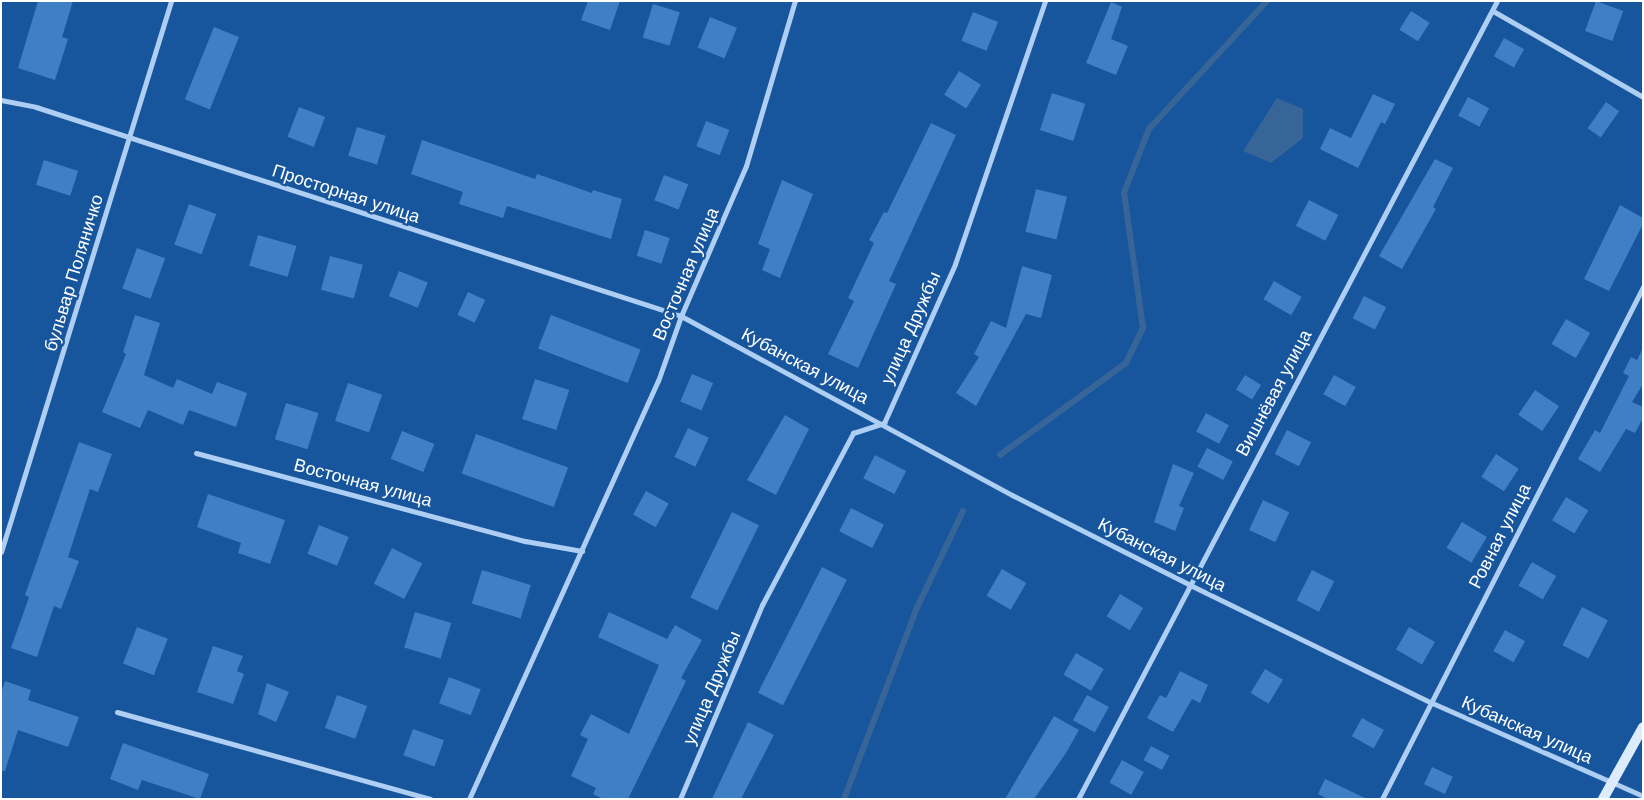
<!DOCTYPE html>
<meta charset="utf-8">
<style>
body{margin:0}
#map{position:relative;width:1644px;height:800px;overflow:hidden;background:#17569d;font-family:Arial,sans-serif}
div>[style]{position:absolute}
.water>*{inset:0;background:#386598}
.stream>*{height:5.5px;margin:-2.75px;padding:0 2.75px;transform-origin:2.75px;border-radius:2.75px;background:#386598}
.building>*{inset:0;background:#3f7fc3;transform-origin:0 0}
.minor>*{height:5px;margin:-2.5px;padding:0 2.5px;transform-origin:2.5px;border-radius:2.5px;background:#aecff3}
.secondary>*{height:10px;margin:-5px;padding:0 5px;transform-origin:5px;border-radius:5px;background:#ddecfc}
span{translate:-50% -50%;white-space:nowrap;text-align:center;line-height:1.15;-webkit-text-stroke:4.5px #17569d;paint-order:stroke}
.street-label{font-size:18px;color:#fff}
.frame{position:absolute;inset:0;border:2px solid #fff;pointer-events:none}
</style>
<div id="map">
<div class="water">
<i style="clip-path:polygon(1277px 98px,1303px 109px,1303px 138px,1271px 163px,1243px 151px)"></i>
</div>
<div class="stream">
<i style="left:1000px;top:455px;width:156px;rotate:-36.1deg"></i>
<i style="left:1126px;top:363px;width:39px;rotate:-64deg"></i>
<i style="left:1143px;top:328px;width:136px;rotate:-98deg"></i>
<i style="left:1124px;top:193px;width:69px;rotate:-68.7deg"></i>
<i style="left:1149px;top:129px;width:174px;rotate:-47.3deg"></i>
<i style="left:844px;top:799px;width:204px;rotate:-69.1deg"></i>
<i style="left:917px;top:608px;width:107px;rotate:-64.6deg"></i>
</div>
<div class="building">
<i style="clip-path:polygon(38px 1px,73px 1px,62px 37px,68px 39px,55px 80px,18px 68px)"></i>
<i style="clip-path:polygon(588px 1px,620px 1px,610px 30px,581px 20px)"></i>
<i style="left:1596px;top:1px;width:29px;height:32px;rotate:20deg"></i>
<i style="clip-path:polygon(1111px 2px,1122px 7px,1111px 39px,1128px 46px,1116px 75px,1086px 63px)"></i>
<i style="left:653px;top:4px;width:28px;height:35px;rotate:17deg"></i>
<i style="left:1411px;top:11px;width:22px;height:22px;rotate:32deg"></i>
<i style="left:973px;top:12px;width:27px;height:31px;rotate:22deg"></i>
<i style="left:710px;top:17px;width:29px;height:33px;rotate:22deg"></i>
<i style="left:214px;top:27px;width:27px;height:78px;rotate:22deg"></i>
<i style="left:1504px;top:38px;width:23px;height:21px;rotate:29deg"></i>
<i style="left:959px;top:71px;width:26px;height:28px;rotate:32deg"></i>
<i style="left:1052px;top:93px;width:35px;height:39px;rotate:18deg"></i>
<i style="clip-path:polygon(1373px 94px,1395px 104px,1385px 124px,1381px 122px,1358px 168px,1320px 149px,1330px 128px,1351px 138px)"></i>
<i style="left:1468px;top:97px;width:24px;height:21px;rotate:28deg"></i>
<i style="left:1606px;top:102px;width:16px;height:32px;rotate:35deg"></i>
<i style="left:299px;top:107px;width:28px;height:32px;rotate:21deg"></i>
<i style="left:706px;top:121px;width:25px;height:27px;rotate:21deg"></i>
<i style="clip-path:polygon(931px 123px,956px 135px,889px 281px,896px 284px,858px 368px,828px 354px,854px 301px,848px 298px,874px 243px,869px 240px,884px 212px,887px 213px)"></i>
<i style="left:357px;top:127px;width:30px;height:30px;rotate:17deg"></i>
<i style="clip-path:polygon(422px 140px,535px 179px,537px 174px,592px 193px,593px 190px,622px 199px,611px 239px,507px 206px,503px 218px,459px 204px,463px 192px,411px 174px)"></i>
<i style="clip-path:polygon(1435px 159px,1453px 168px,1433px 207px,1436px 209px,1402px 269px,1379px 256px)"></i>
<i style="left:44px;top:160px;width:36px;height:26px;rotate:18deg"></i>
<i style="left:664px;top:175px;width:26px;height:27px;rotate:21deg"></i>
<i style="clip-path:polygon(782px 180px,813px 194px,780px 278px,762px 270px,770px 249px,758px 244px)"></i>
<i style="left:1036px;top:189px;width:32px;height:44px;rotate:14deg"></i>
<i style="left:1309px;top:200px;width:33px;height:29px;rotate:27deg"></i>
<i style="left:189px;top:204px;width:29px;height:43px;rotate:20deg"></i>
<i style="clip-path:polygon(1620px 205px,1643px 218px,1643px 224px,1609px 291px,1584px 279px)"></i>
<i style="left:645px;top:230px;width:26px;height:27px;rotate:18deg"></i>
<i style="left:258px;top:235px;width:40px;height:32px;rotate:16deg"></i>
<i style="left:137px;top:248px;width:30px;height:43px;rotate:20deg"></i>
<i style="left:330px;top:256px;width:34px;height:35px;rotate:15deg"></i>
<i style="clip-path:polygon(1022px 266px,1052px 275px,1041px 318px,1026px 314px,976px 406px,956px 393px,979px 357px,974px 354px,991px 321px,1006px 328px)"></i>
<i style="left:399px;top:271px;width:31px;height:27px;rotate:22deg"></i>
<i style="left:1274px;top:281px;width:32px;height:21px;rotate:30deg"></i>
<i style="left:468px;top:292px;width:19px;height:25px;rotate:25deg"></i>
<i style="left:1364px;top:296px;width:25px;height:25px;rotate:27deg"></i>
<i style="clip-path:polygon(135px 315px,160px 323px,144px 375px,173px 388px,177px 379px,212px 394px,217px 382px,247px 393px,236px 427px,189px 410px,183px 425px,148px 410px,140px 428px,102px 412px,126px 354px,123px 352px)"></i>
<i style="left:551px;top:315px;width:96px;height:36px;rotate:21deg"></i>
<i style="left:1566px;top:319px;width:28px;height:29px;rotate:30deg"></i>
<i style="clip-path:polygon(1643px 348px,1643px 384px,1632px 402px,1643px 407px,1643px 418px,1635px 433px,1626px 429px,1600px 472px,1578px 459px,1595px 430px,1600px 433px,1629px 376px,1623px 373px,1631px 357px,1637px 360px)"></i>
<i style="left:692px;top:374px;width:23px;height:30px;rotate:23deg"></i>
<i style="left:1245px;top:375px;width:19px;height:17px;rotate:32deg"></i>
<i style="left:1334px;top:375px;width:25px;height:22px;rotate:29deg"></i>
<i style="left:535px;top:379px;width:36px;height:42px;rotate:18deg"></i>
<i style="left:348px;top:383px;width:36px;height:40px;rotate:19deg"></i>
<i style="left:1535px;top:390px;width:29px;height:30px;rotate:34deg"></i>
<i style="left:286px;top:403px;width:34px;height:38px;rotate:17deg"></i>
<i style="left:1206px;top:413px;width:26px;height:21px;rotate:28deg"></i>
<i style="clip-path:polygon(785px 415px,809px 429px,776px 495px,747px 480px)"></i>
<i style="left:688px;top:428px;width:23px;height:32px;rotate:25deg"></i>
<i style="left:1287px;top:430px;width:27px;height:27px;rotate:27deg"></i>
<i style="left:402px;top:431px;width:35px;height:30px;rotate:22deg"></i>
<i style="left:476px;top:434px;width:98px;height:42px;rotate:20deg"></i>
<i style="clip-path:polygon(79px 442px,112px 454px,98px 492px,90px 489px,68px 557px,79px 561px,61px 609px,54px 606px,37px 657px,11px 648px,29px 597px,25px 595px)"></i>
<i style="left:1207px;top:448px;width:29px;height:21px;rotate:27deg"></i>
<i style="left:1496px;top:454px;width:27px;height:27px;rotate:33deg"></i>
<i style="left:875px;top:455px;width:35px;height:26px;rotate:27deg"></i>
<i style="clip-path:polygon(1173px 464px,1194px 473px,1179px 506px,1184px 508px,1175px 531px,1154px 522px)"></i>
<i style="left:646px;top:491px;width:26px;height:27px;rotate:29deg"></i>
<i style="clip-path:polygon(208px 494px,285px 520px,270px 564px,238px 553px,241px 543px,197px 527px)"></i>
<i style="left:1566px;top:497px;width:26px;height:27px;rotate:31deg"></i>
<i style="left:1263px;top:500px;width:29px;height:33px;rotate:25deg"></i>
<i style="left:851px;top:508px;width:37px;height:26px;rotate:27deg"></i>
<i style="left:732px;top:512px;width:30px;height:95px;rotate:26deg"></i>
<i style="left:1462px;top:522px;width:29px;height:30px;rotate:31deg"></i>
<i style="left:319px;top:525px;width:32px;height:31px;rotate:22deg"></i>
<i style="left:392px;top:548px;width:34px;height:40px;rotate:27deg"></i>
<i style="left:1532px;top:562px;width:28px;height:27px;rotate:30deg"></i>
<i style="left:822px;top:567px;width:28px;height:141px;rotate:27deg"></i>
<i style="left:1002px;top:569px;width:28px;height:31px;rotate:30deg"></i>
<i style="left:482px;top:570px;width:51px;height:35px;rotate:17deg"></i>
<i style="left:1312px;top:570px;width:25px;height:34px;rotate:27deg"></i>
<i style="left:1120px;top:594px;width:27px;height:26px;rotate:31deg"></i>
<i style="left:1582px;top:607px;width:29px;height:43px;rotate:27deg"></i>
<i style="left:415px;top:612px;width:38px;height:37px;rotate:17deg"></i>
<i style="clip-path:polygon(609px 612px,667px 639px,675px 625px,702px 640px,681px 678px,686px 681px,628px 799px,603px 799px,593px 794px,596px 788px,571px 776px,588px 739px,580px 735px,591px 714px,629px 734px,659px 665px,598px 637px)"></i>
<i style="left:137px;top:627px;width:33px;height:39px;rotate:21deg"></i>
<i style="left:1409px;top:627px;width:30px;height:26px;rotate:30deg"></i>
<i style="left:1505px;top:630px;width:23px;height:24px;rotate:29deg"></i>
<i style="clip-path:polygon(213px 646px,243px 656px,237px 671px,244px 674px,233px 704px,197px 692px)"></i>
<i style="left:1076px;top:653px;width:32px;height:25px;rotate:30deg"></i>
<i style="left:1265px;top:669px;width:21px;height:28px;rotate:31deg"></i>
<i style="clip-path:polygon(1180px 671px,1208px 685px,1200px 703px,1192px 699px,1173px 732px,1147px 718px,1160px 695px,1166px 698px)"></i>
<i style="left:449px;top:677px;width:34px;height:28px;rotate:21deg"></i>
<i style="clip-path:polygon(5px 681px,31px 690px,28px 700px,79px 717px,68px 747px,18px 730px,5px 771px,1px 771px,1px 693px)"></i>
<i style="clip-path:polygon(267px 683px,289px 692px,276px 722px,258px 714px)"></i>
<i style="left:337px;top:695px;width:32px;height:35px;rotate:20deg"></i>
<i style="left:1087px;top:695px;width:25px;height:29px;rotate:29deg"></i>
<i style="clip-path:polygon(1054px 716px,1079px 730px,1066px 753px,1034px 799px,1005px 799px)"></i>
<i style="left:1362px;top:718px;width:25px;height:21px;rotate:29deg"></i>
<i style="clip-path:polygon(748px 722px,774px 735px,741px 799px,712px 799px)"></i>
<i style="left:413px;top:729px;width:33px;height:28px;rotate:20deg"></i>
<i style="clip-path:polygon(123px 743px,209px 774px,200px 799px,142px 780px,138px 790px,110px 779px)"></i>
<i style="left:1151px;top:746px;width:21px;height:16px;rotate:28deg"></i>
<i style="left:1122px;top:760px;width:25px;height:26px;rotate:29deg"></i>
<i style="left:1432px;top:767px;width:23px;height:19px;rotate:25deg"></i>
<i style="clip-path:polygon(1325px 779px,1367px 799px,1328px 799px,1318px 794px)"></i>
</div>
<div class="minor">
<i style="left:1493px;top:11px;width:173px;rotate:29.8deg"></i>
<i style="left:1px;top:100px;width:36px;rotate:11deg"></i>
<i style="left:36px;top:107px;width:678px;rotate:17.95deg"></i>
<i style="left:681px;top:316px;width:376px;rotate:28.4deg"></i>
<i style="left:1012px;top:495px;width:197px;rotate:26.8deg"></i>
<i style="left:1188px;top:584px;width:269px;rotate:26deg"></i>
<i style="left:1430px;top:702px;width:233px;rotate:23.8deg"></i>
<i style="left:196px;top:453px;width:341px;rotate:15deg"></i>
<i style="left:525px;top:541px;width:58px;rotate:10deg"></i>
<i style="left:1px;top:552px;width:577px;rotate:-72.85deg"></i>
<i style="left:117px;top:712px;width:325px;rotate:15.5deg"></i>
<i style="left:469px;top:799px;width:459px;rotate:-65.7deg"></i>
<i style="left:658px;top:381px;width:69px;rotate:-70.5deg"></i>
<i style="left:681px;top:316px;width:163px;rotate:-66.6deg"></i>
<i style="left:746px;top:166px;width:172px;rotate:-73.5deg"></i>
<i style="left:680px;top:799px;width:211px;rotate:-67.1deg"></i>
<i style="left:762px;top:605px;width:195px;rotate:-62.1deg"></i>
<i style="left:853px;top:433px;width:33px;rotate:-18deg"></i>
<i style="left:884px;top:423px;width:174px;rotate:-65.9deg"></i>
<i style="left:955px;top:264px;width:278px;rotate:-71.1deg"></i>
<i style="left:1078px;top:799px;width:901px;rotate:-62.3deg"></i>
<i style="left:1382px;top:799px;width:575px;rotate:-62.99deg"></i>
</div>
<div class="secondary">
<i style="left:1603px;top:799px;width:82px;rotate:-60.9deg"></i>
</div>
<div class="street-label">
<span style="left:346px;top:194px;rotate:18deg">Просторная улица</span>
<span style="left:74px;top:273px;rotate:-73deg">бульвар Поляничко</span>
<span style="left:686px;top:274px;rotate:-67deg">Восточная улица</span>
<span style="left:911px;top:328px;rotate:-66deg">улица Дружбы</span>
<span style="left:805px;top:366px;rotate:28deg">Кубанская улица</span>
<span style="left:1274px;top:393px;rotate:-62deg">Вишнёвая улица</span>
<span style="left:363px;top:483px;rotate:15deg">Восточная улица</span>
<span style="left:1500px;top:536px;rotate:-63deg">Ровная улица</span>
<span style="left:1162px;top:555px;rotate:27deg">Кубанская улица</span>
<span style="left:712px;top:688px;rotate:-67deg">улица Дружбы</span>
<span style="left:1527px;top:730px;rotate:24deg">Кубанская улица</span>
</div>
<div class="frame"></div>
</div>
